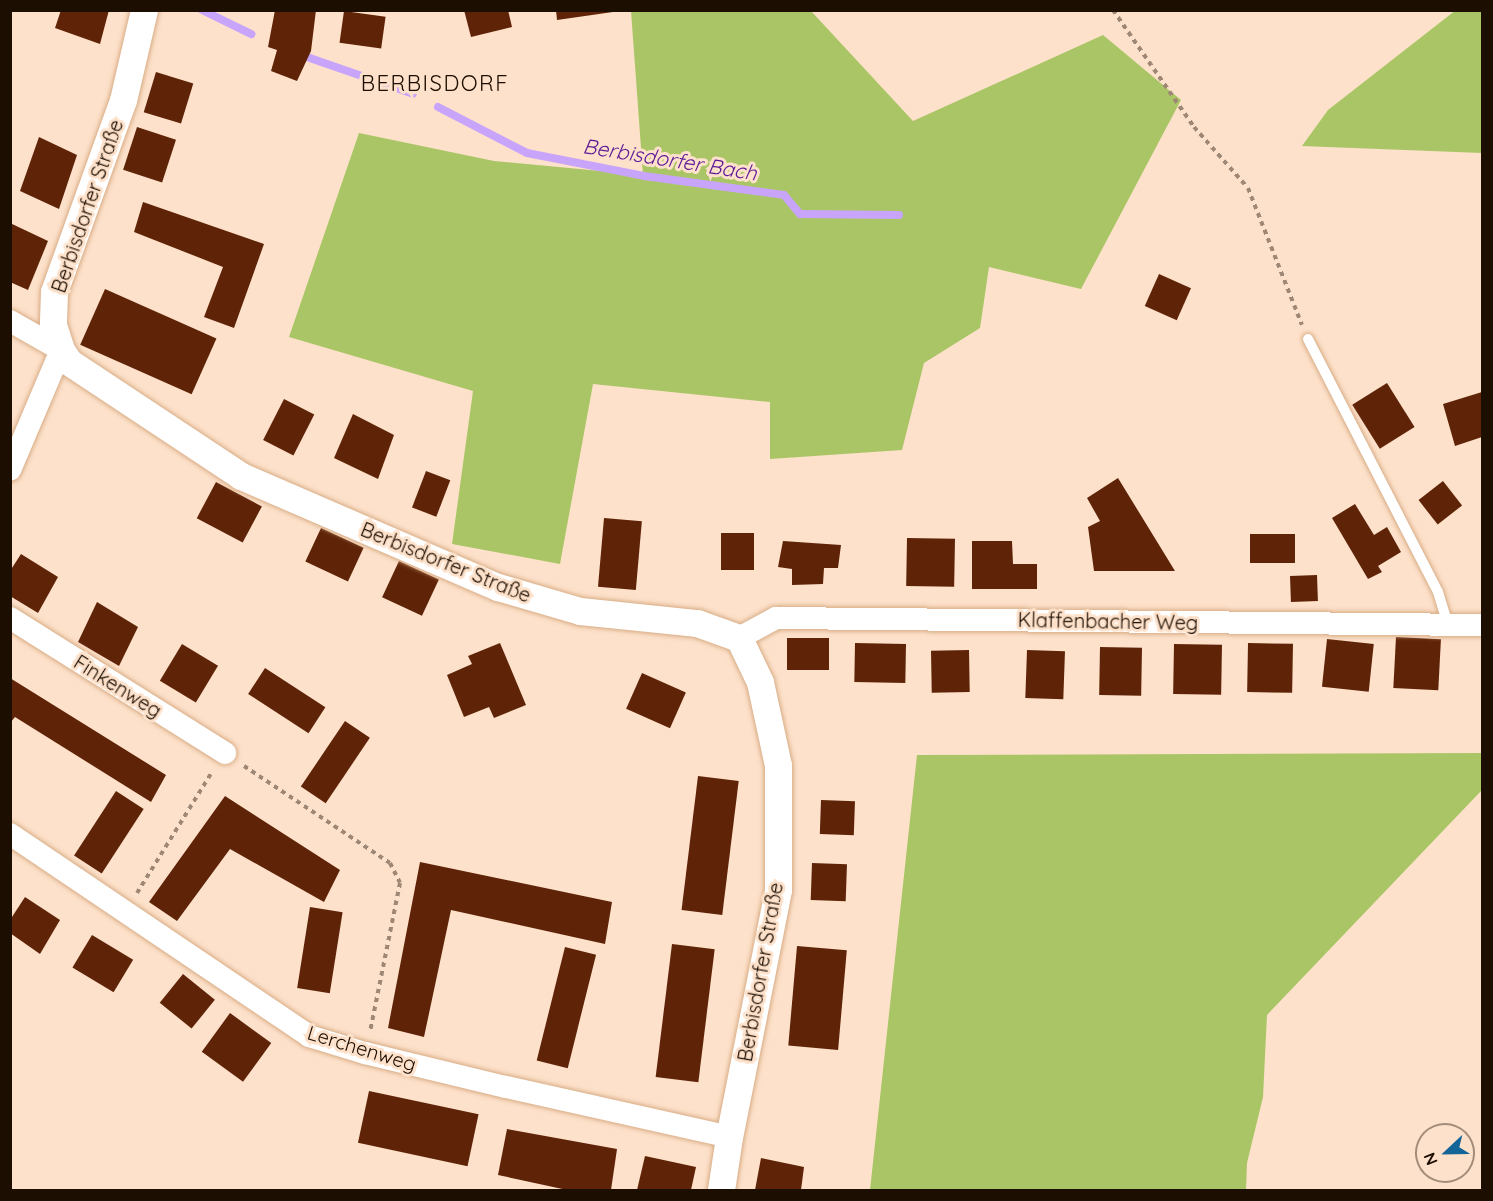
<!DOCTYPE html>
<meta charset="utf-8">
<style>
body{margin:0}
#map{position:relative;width:1493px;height:1201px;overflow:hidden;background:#fde1ca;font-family:Quicksand,sans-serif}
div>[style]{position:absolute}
.green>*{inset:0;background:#aac565}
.stream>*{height:8px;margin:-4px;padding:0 4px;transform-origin:4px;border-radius:4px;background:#c8a5fb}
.building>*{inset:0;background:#5f2408;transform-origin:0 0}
.path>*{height:4px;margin-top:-2px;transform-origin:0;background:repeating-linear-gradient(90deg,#9e8775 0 4.5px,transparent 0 9px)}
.roads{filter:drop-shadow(0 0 2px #d8ac85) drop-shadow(0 0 2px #d8ac85)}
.service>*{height:10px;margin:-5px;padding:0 5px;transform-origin:5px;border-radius:5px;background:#fff}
.minor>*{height:22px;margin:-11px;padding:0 11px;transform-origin:11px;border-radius:11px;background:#fff}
.tertiary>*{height:27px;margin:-13.5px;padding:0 13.5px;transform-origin:13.5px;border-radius:13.5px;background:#fff}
span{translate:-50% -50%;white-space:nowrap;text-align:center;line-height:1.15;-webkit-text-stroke:6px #fde1ca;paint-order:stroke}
.street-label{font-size:20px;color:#1d0e02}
.water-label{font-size:21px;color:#5d1a97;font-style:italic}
.quarter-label{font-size:22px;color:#1d0e02;letter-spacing:1.5px}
.frame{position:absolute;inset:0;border:12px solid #1d0e02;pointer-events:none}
.north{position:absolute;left:1415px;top:1123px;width:60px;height:60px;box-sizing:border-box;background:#fde1ca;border:2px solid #a38d7a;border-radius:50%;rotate:248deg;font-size:16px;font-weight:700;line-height:24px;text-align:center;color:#1d0e02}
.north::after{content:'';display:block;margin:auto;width:21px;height:27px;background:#146597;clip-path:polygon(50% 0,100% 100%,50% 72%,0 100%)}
</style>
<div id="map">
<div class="green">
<i style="clip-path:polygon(1456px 10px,1482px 11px,1482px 153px,1302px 146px,1328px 110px)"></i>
<i style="clip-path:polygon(631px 11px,811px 11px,913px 121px,1103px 35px,1181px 100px,1081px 289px,989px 267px,980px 328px,924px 363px,902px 450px,770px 459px,770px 402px,593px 384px,560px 564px,452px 544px,473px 391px,289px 337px,359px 133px,494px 161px,643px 175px)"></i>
<i style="clip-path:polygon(1482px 753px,1482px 790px,1267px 1015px,1263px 1097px,1247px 1163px,1246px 1190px,870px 1190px,917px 755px)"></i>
</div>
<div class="stream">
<i style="left:202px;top:10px;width:55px;rotate:26.1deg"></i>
<i style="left:307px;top:57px;width:112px;rotate:19.2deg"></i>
<i style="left:438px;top:107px;width:100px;rotate:27.3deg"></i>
<i style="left:527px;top:153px;width:119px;rotate:11.1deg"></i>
<i style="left:644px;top:176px;width:141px;rotate:7.7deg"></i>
<i style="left:784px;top:195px;width:25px;rotate:50deg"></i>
<i style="left:800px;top:214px;width:99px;rotate:0.6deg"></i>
</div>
<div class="building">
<i style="clip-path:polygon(61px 10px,109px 10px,100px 44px,55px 28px)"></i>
<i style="clip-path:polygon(275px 10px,316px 10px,311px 51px,297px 81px,271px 71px,277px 50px,268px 47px)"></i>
<i style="clip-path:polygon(464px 10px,508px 10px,512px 27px,471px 37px)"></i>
<i style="clip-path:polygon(556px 10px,613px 10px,613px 12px,557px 20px)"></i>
<i style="left:344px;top:11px;width:42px;height:32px;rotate:8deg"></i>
<i style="left:156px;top:72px;width:39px;height:42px;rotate:17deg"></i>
<i style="left:137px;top:127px;width:41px;height:45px;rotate:18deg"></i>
<i style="clip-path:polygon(39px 137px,77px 155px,59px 209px,20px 191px)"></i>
<i style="clip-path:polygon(143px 202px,264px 244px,234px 328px,204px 317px,223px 267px,134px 232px)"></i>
<i style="clip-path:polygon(10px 223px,48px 241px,28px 290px,10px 282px)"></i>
<i style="left:1159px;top:274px;width:35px;height:35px;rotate:24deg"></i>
<i style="left:105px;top:289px;width:122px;height:61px;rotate:24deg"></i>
<i style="left:1387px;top:383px;width:52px;height:41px;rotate:58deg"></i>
<i style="clip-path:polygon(1482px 392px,1482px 437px,1455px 446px,1443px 404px)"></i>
<i style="left:284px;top:399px;width:34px;height:46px;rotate:27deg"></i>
<i style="clip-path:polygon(353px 414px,394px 435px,378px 479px,334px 458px)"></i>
<i style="left:426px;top:471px;width:26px;height:39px;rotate:21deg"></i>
<i style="clip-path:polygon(1118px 478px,1175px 571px,1094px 571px,1088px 527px,1100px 521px,1087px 498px)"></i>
<i style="left:1443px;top:481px;width:31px;height:31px;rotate:52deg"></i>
<i style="left:216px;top:482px;width:52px;height:41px;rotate:28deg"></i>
<i style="clip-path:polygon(1355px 504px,1374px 535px,1387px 527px,1401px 552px,1378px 566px,1382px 572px,1368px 579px,1332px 518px)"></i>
<i style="left:604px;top:518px;width:38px;height:69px;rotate:5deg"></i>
<i style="left:321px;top:528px;width:47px;height:37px;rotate:25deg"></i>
<i style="left:721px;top:533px;width:33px;height:37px"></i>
<i style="left:1250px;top:534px;width:45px;height:29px"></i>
<i style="left:907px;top:538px;width:48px;height:48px;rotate:1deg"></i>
<i style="clip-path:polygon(783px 541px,841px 545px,838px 568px,824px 568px,823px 584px,792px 585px,792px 569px,778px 567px)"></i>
<i style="clip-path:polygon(972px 541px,1012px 541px,1013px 564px,1037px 564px,1037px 589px,972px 589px)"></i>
<i style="clip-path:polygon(21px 554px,58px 577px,38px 613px,10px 596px,10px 571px)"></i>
<i style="left:399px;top:561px;width:44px;height:40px;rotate:25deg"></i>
<i style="left:1317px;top:575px;width:26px;height:27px;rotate:88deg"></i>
<i style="clip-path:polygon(97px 602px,138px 627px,119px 666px,78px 642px)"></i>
<i style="left:1396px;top:637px;width:45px;height:51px;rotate:3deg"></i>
<i style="left:787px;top:638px;width:42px;height:32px"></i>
<i style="left:1327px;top:639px;width:47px;height:48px;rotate:6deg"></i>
<i style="clip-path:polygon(500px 643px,526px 705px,494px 718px,489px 707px,464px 717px,447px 675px,472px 664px,468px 656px)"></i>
<i style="left:855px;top:643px;width:51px;height:39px;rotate:1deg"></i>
<i style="left:1248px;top:643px;width:45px;height:49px;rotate:1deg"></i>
<i style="left:182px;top:644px;width:42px;height:43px;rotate:31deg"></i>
<i style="left:1174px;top:644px;width:48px;height:50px;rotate:1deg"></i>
<i style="left:1100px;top:647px;width:42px;height:48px;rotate:1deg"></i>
<i style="left:969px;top:650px;width:42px;height:38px;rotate:89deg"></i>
<i style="left:1027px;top:650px;width:38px;height:48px;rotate:2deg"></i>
<i style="left:265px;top:668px;width:72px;height:31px;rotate:33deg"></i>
<i style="left:642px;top:673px;width:48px;height:39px;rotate:24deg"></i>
<i style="clip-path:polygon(10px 678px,166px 775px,151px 802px,15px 717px,10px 723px)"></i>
<i style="left:345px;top:721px;width:30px;height:79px;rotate:34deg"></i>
<i style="left:698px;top:776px;width:41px;height:135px;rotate:7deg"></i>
<i style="left:116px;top:791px;width:33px;height:77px;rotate:33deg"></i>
<i style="clip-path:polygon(225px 796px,340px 870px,324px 902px,230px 849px,177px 921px,149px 902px)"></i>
<i style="left:821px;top:800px;width:34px;height:34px;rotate:2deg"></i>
<i style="clip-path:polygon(420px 862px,612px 902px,605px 944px,451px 910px,424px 1037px,388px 1028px)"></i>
<i style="left:812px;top:863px;width:35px;height:37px;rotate:2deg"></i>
<i style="clip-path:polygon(25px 897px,60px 920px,40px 954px,10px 933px,10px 920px)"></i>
<i style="left:310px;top:907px;width:33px;height:82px;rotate:9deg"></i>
<i style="left:92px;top:935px;width:48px;height:38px;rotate:31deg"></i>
<i style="left:672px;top:944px;width:43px;height:134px;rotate:7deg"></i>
<i style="left:797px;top:946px;width:50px;height:100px;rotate:5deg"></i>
<i style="left:565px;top:947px;width:32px;height:117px;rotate:14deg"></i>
<i style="left:183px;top:974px;width:41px;height:37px;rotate:39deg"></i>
<i style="left:230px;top:1013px;width:51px;height:48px;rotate:36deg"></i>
<i style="left:369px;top:1091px;width:112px;height:53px;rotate:12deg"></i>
<i style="clip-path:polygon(507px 1129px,617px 1149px,611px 1190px,567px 1190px,498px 1175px)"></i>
<i style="clip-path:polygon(645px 1156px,696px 1167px,691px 1190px,637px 1190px)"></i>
<i style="clip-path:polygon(761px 1158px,804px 1167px,801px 1190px,755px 1190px)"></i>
</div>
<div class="path">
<i style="left:1113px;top:10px;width:142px;rotate:55.3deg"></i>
<i style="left:1194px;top:127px;width:81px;rotate:48.5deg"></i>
<i style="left:1248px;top:188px;width:147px;rotate:68.5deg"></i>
<i style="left:244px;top:766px;width:175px;rotate:33.6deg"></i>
<i style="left:390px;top:863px;width:22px;rotate:63deg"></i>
<i style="left:400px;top:883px;width:152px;rotate:101.4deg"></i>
<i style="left:137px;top:893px;width:142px;rotate:-58.2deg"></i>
</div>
<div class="roads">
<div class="service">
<i style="left:1308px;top:339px;width:284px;rotate:62.8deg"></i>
<i style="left:1438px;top:592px;width:34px;rotate:73deg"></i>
</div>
<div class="minor">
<i style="left:10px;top:321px;width:59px;rotate:29.6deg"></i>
<i style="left:61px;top:350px;width:130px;rotate:113deg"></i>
<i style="left:10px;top:618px;width:254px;rotate:32.1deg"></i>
<i style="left:739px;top:638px;width:42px;rotate:-28.4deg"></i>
<i style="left:776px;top:618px;width:706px;rotate:0.57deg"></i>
<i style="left:10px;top:834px;width:361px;rotate:34deg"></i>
<i style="left:309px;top:1036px;width:59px;rotate:16.9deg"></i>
<i style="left:365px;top:1053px;width:145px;rotate:13.6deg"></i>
<i style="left:506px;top:1087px;width:229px;rotate:12.6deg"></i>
</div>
<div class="tertiary">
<i style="left:144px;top:10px;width:92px;rotate:103.1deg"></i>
<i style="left:123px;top:100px;width:204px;rotate:109.8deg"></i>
<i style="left:54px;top:292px;width:33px;rotate:92deg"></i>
<i style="left:53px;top:325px;width:26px;rotate:72deg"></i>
<i style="left:61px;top:350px;width:14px;rotate:56deg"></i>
<i style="left:69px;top:362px;width:206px;rotate:33.5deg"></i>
<i style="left:241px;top:476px;width:280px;rotate:23.4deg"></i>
<i style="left:498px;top:587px;width:85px;rotate:16.3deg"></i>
<i style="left:580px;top:611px;width:118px;rotate:5.9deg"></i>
<i style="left:697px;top:623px;width:45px;rotate:19.7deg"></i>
<i style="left:739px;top:638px;width:49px;rotate:64.5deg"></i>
<i style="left:760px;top:682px;width:85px;rotate:77.8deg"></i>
<i style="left:778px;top:765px;width:125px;rotate:90deg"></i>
<i style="left:778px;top:890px;width:252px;rotate:101.2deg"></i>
<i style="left:729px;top:1137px;width:54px;rotate:98.6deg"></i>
</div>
</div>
<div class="street-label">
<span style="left:87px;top:206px;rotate:-71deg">Berbisdorfer Straße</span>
<span style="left:446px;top:562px;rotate:22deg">Berbisdorfer Straße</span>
<span style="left:1108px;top:621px;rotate:1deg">Klaffenbacher Weg</span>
<span style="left:118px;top:686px;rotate:32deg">Finkenweg</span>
<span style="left:760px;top:972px;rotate:-80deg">Berbisdorfer Straße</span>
<span style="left:362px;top:1048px;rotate:17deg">Lerchenweg</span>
</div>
<div class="water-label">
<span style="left:670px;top:159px;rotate:9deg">Berbisdorfer Bach</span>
</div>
<div class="quarter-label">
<span style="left:435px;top:84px">BERBISDORF</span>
</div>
<div class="frame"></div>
<div class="north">N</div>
</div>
